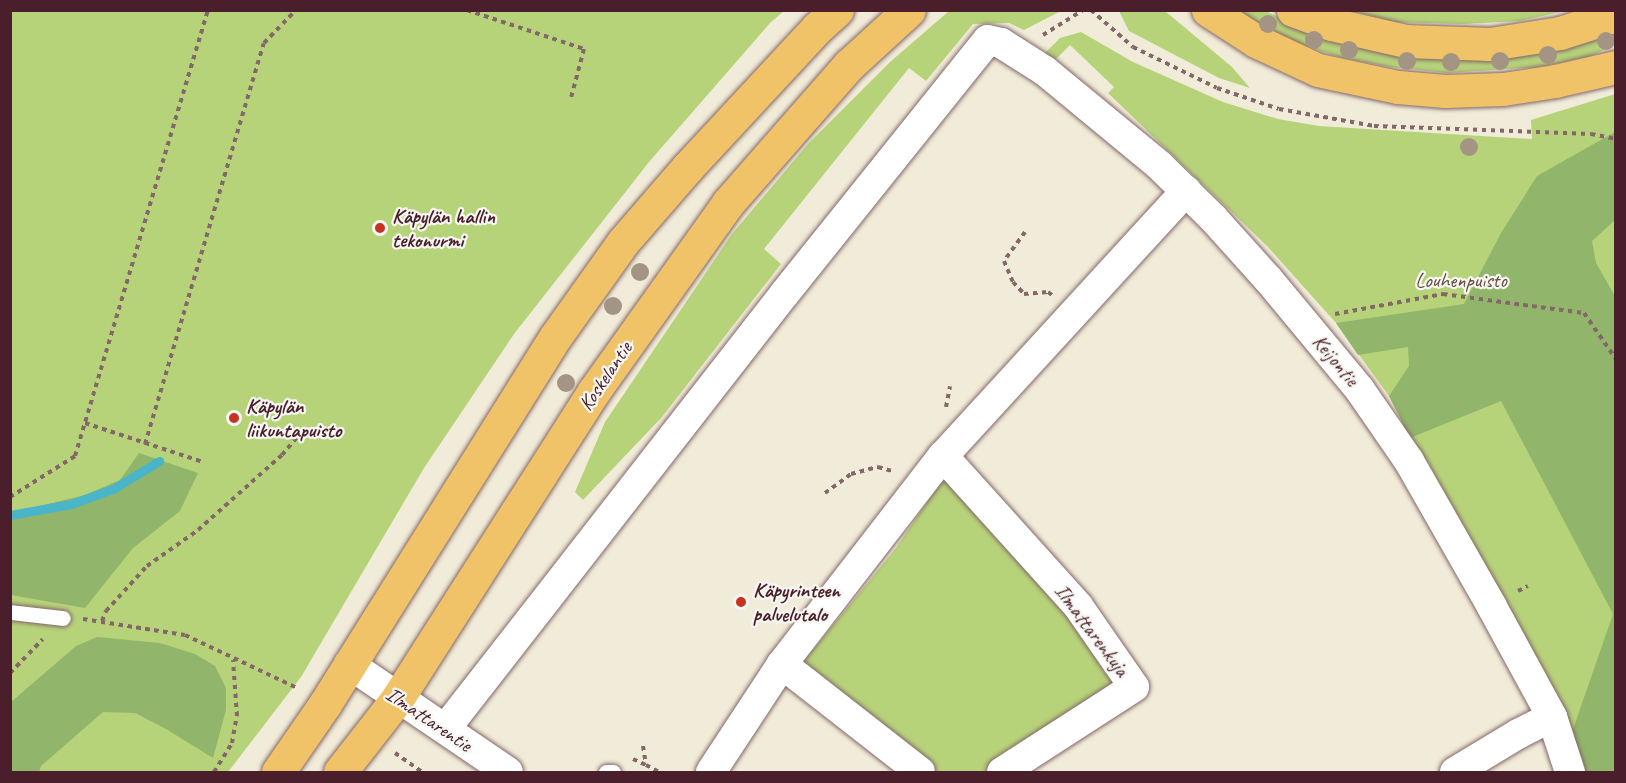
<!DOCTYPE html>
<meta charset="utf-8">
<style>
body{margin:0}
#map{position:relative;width:1626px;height:783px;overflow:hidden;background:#f1ecd9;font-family:Caveat,sans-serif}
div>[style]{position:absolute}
.green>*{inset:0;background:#b7d37a}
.forest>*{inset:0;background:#91b56a}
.stream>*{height:9px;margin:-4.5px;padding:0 4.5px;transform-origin:4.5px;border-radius:4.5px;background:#4ab4c8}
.path>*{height:4px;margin-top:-2px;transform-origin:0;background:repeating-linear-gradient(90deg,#846768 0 4.5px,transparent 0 9px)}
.roads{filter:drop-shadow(0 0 2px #846768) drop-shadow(0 0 2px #846768)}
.service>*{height:15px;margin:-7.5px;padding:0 7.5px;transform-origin:7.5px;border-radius:7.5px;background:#fff}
.minor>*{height:30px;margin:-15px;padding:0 15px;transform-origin:15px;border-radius:15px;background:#fff}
.primary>*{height:33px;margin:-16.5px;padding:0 16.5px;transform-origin:16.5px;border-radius:16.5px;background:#f1c369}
.trees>*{width:18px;height:18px;margin:-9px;border-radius:50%;background:#a49484}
.dots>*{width:16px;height:16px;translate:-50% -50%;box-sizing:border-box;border:3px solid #f6f6f2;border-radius:50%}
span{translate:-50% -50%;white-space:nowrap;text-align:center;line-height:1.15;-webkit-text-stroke:4.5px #f6f6f2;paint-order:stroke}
.poi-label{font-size:21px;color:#4a1f2b;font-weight:700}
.left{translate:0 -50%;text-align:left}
.park-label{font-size:21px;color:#654c3f}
.street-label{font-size:21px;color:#4a1f2b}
.frame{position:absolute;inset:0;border:12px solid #4a1f2b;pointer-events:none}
</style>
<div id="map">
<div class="green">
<i style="clip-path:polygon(10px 11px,784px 11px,770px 23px,649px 162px,514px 334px,424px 468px,301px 677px,228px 772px,11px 772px)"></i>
<i style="clip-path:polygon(949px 11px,1061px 11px,1024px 30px,1009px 23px,973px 24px,926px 81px,909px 68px,764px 249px,781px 264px,662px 417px,583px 500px,575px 492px,605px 422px,732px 234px,808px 144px,890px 62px)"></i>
<i style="clip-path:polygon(1119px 11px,1165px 11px,1232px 67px,1250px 88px,1219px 78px,1129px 31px)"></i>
<i style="clip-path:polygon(1221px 11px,1266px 11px,1294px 25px,1350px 44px,1615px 25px,1615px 45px,1588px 57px,1539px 67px,1447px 73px,1390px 67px,1343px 58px,1276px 37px)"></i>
<i style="clip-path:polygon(1353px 11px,1565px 11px,1520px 21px,1462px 24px,1394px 22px)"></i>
<i style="clip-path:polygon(1081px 32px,1133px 62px,1223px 102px,1278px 119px,1319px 126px,1532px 139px,1531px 120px,1615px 94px,1615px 772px,1584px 772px,1389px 396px,1336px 323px,1268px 247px,1108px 93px,1114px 87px,1070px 45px,1055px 60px,1045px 53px,1060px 38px)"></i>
<i style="clip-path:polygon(948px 471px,1124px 684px,989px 772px,929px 772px,799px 667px,896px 548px)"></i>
</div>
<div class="forest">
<i style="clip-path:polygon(1615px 132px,1615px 220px,1592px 241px,1596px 263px,1616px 298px,1615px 772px,1584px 772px,1570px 738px,1613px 614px,1501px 401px,1410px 438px,1389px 396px,1409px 366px,1408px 347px,1358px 355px,1336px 323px,1464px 304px,1501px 233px,1537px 176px)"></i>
<i style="clip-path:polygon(139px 453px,198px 473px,180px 511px,133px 548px,85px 608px,11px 595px,11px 513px,85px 495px,120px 480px)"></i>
<i style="clip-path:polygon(97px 637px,160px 643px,195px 654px,215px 666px,226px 688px,226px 710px,213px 758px,166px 729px,135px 713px,103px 712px,41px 766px,39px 772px,11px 772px,11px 702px,76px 646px)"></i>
</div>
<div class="stream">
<i style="left:10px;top:515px;width:62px;rotate:-10.2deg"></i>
<i style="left:71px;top:504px;width:45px;rotate:-19.7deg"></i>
<i style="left:113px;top:489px;width:54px;rotate:-31.3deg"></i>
</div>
<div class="path">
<i style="left:467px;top:10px;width:123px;rotate:18.4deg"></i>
<i style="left:584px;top:49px;width:51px;rotate:104.9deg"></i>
<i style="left:1091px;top:10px;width:56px;rotate:41.4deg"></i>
<i style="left:1133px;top:47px;width:93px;rotate:26deg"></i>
<i style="left:1217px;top:88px;width:65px;rotate:18.7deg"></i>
<i style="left:1279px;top:109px;width:97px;rotate:10.1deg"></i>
<i style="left:1374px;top:126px;width:217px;rotate:2.1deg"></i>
<i style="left:1591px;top:134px;width:25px;rotate:11deg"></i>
<i style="left:1043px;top:35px;width:47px;rotate:-32deg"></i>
<i style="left:1025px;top:232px;width:36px;rotate:126deg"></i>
<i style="left:1004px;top:261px;width:23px;rotate:67deg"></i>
<i style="left:1013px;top:282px;width:16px;rotate:47deg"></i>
<i style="left:1024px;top:294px;width:24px;rotate:-5deg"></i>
<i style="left:1048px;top:292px;width:5px;rotate:37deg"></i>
<i style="left:1335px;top:314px;width:110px;rotate:-10.5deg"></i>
<i style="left:1443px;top:294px;width:142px;rotate:7.7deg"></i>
<i style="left:1584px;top:313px;width:56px;rotate:55.2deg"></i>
<i style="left:946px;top:407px;width:21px;rotate:-79deg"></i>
<i style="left:85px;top:423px;width:124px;rotate:18.3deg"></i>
<i style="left:145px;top:444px;width:418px;rotate:-73.5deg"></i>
<i style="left:264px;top:43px;width:42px;rotate:-46deg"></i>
<i style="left:825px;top:493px;width:32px;rotate:-36deg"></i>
<i style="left:851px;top:474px;width:28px;rotate:-15deg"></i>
<i style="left:878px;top:467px;width:15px;rotate:16deg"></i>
<i style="left:10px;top:497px;width:77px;rotate:-32.2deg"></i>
<i style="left:75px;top:456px;width:465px;rotate:-73.4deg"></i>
<i style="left:1518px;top:591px;width:11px;rotate:-27deg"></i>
<i style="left:83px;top:619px;width:103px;rotate:8.9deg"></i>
<i style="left:185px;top:635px;width:124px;rotate:25.3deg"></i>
<i style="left:102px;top:621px;width:11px;rotate:-68deg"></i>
<i style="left:106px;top:611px;width:61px;rotate:-47.7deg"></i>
<i style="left:147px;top:566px;width:62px;rotate:-35.2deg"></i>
<i style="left:198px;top:530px;width:113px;rotate:-41.8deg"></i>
<i style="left:282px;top:455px;width:23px;rotate:-50deg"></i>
<i style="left:10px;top:673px;width:47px;rotate:-45.9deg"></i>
<i style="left:643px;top:746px;width:19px;rotate:81deg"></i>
<i style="left:646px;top:765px;width:15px;rotate:28deg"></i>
<i style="left:395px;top:753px;width:33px;rotate:35deg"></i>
<i style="left:633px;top:759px;width:14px;rotate:25deg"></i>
<i style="left:214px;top:772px;width:34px;rotate:-58deg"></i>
<i style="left:232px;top:743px;width:27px;rotate:-80deg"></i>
<i style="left:237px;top:716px;width:56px;rotate:-94.1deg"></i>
</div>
<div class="roads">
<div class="service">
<i style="left:10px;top:612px;width:53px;rotate:6.5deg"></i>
<i style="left:606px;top:772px;width:7px"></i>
</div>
<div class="minor">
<i style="left:943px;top:456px;width:202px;rotate:48deg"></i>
<i style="left:1078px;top:606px;width:98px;rotate:55.3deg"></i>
<i style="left:1134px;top:687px;width:157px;rotate:147.2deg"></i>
<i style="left:349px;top:664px;width:192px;rotate:34.2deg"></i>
<i style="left:782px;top:664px;width:175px;rotate:38deg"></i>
<i style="left:446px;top:728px;width:551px;rotate:-52.07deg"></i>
<i style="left:785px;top:293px;width:324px;rotate:-51.3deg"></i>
<i style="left:988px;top:40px;width:13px;rotate:13deg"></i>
<i style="left:1001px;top:43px;width:52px;rotate:32.5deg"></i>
<i style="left:1045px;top:71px;width:148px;rotate:39.5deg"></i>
<i style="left:1159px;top:165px;width:76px;rotate:44.5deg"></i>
<i style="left:1213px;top:218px;width:82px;rotate:48deg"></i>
<i style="left:1268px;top:279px;width:144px;rotate:50.3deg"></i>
<i style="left:1360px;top:390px;width:86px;rotate:55.4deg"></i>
<i style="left:1409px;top:461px;width:166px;rotate:60.3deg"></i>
<i style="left:1491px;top:605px;width:128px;rotate:61.4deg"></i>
<i style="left:1552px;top:717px;width:58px;rotate:71.9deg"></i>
<i style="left:711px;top:772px;width:129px;rotate:-56.7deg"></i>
<i style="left:782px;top:664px;width:263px;rotate:-52.3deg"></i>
<i style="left:943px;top:456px;width:360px;rotate:-47.5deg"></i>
<i style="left:1455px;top:772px;width:74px;rotate:-31.1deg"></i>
<i style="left:1518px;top:734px;width:38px;rotate:-27deg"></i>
</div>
<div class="primary">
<i style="left:1208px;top:10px;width:57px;rotate:32.9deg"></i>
<i style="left:1256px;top:41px;width:68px;rotate:25.1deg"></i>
<i style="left:1318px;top:70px;width:82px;rotate:12deg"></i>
<i style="left:1398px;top:87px;width:47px;rotate:4.9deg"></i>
<i style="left:1445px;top:91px;width:58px;rotate:-2deg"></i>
<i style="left:1503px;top:89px;width:53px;rotate:-8.7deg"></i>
<i style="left:1555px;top:81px;width:63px;rotate:-12.9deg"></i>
<i style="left:1293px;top:10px;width:40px;rotate:20.2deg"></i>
<i style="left:1331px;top:24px;width:77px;rotate:12.8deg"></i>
<i style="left:1406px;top:41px;width:84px;rotate:2deg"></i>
<i style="left:1490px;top:44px;width:71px;rotate:-8.9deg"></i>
<i style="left:1560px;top:33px;width:59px;rotate:-17.8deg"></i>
<i style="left:278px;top:772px;width:83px;rotate:-55.3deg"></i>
<i style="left:325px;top:704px;width:434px;rotate:-57.9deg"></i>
<i style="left:556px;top:336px;width:115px;rotate:-54.5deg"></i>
<i style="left:623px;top:242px;width:98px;rotate:-49.1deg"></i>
<i style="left:687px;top:168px;width:191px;rotate:-47.1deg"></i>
<i style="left:817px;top:28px;width:27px;rotate:-42deg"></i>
<i style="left:340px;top:772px;width:93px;rotate:-52deg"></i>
<i style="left:397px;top:699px;width:366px;rotate:-57.4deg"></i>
<i style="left:594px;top:391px;width:231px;rotate:-54.5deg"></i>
<i style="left:728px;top:203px;width:184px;rotate:-48.8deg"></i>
<i style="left:849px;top:65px;width:81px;rotate:-42.5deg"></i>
</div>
</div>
<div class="trees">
<i style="left:1268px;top:24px"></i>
<i style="left:1314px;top:40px"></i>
<i style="left:1606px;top:41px"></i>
<i style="left:1349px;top:50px"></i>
<i style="left:1548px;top:55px"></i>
<i style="left:1407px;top:61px"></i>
<i style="left:1500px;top:61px"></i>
<i style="left:1451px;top:62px"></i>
<i style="left:1469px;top:147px"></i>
<i style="left:640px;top:272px"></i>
<i style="left:613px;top:306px"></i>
<i style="left:566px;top:383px"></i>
</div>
<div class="dots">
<i style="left:380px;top:228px;background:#c8321e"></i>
<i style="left:234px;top:418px;background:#c8321e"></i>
<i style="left:741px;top:602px;background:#c8321e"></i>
</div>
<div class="poi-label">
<span class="left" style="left:392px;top:228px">Käpylän hallin<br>tekonurmi</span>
<span class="left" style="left:246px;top:418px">Käpylän<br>liikuntapuisto</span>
<span class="left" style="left:753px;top:602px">Käpyrinteen<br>palvelutalo</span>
</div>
<div class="park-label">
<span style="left:1461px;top:280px">Louhenpuisto</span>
</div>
<div class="street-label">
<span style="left:1336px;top:360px;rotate:50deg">Keijontie</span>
<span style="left:605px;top:376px;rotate:-56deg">Koskelantie</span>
<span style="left:1092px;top:630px;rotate:53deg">Ilmattarenkuja</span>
<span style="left:429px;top:719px;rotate:34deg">Ilmattarentie</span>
</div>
<div class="frame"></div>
</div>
